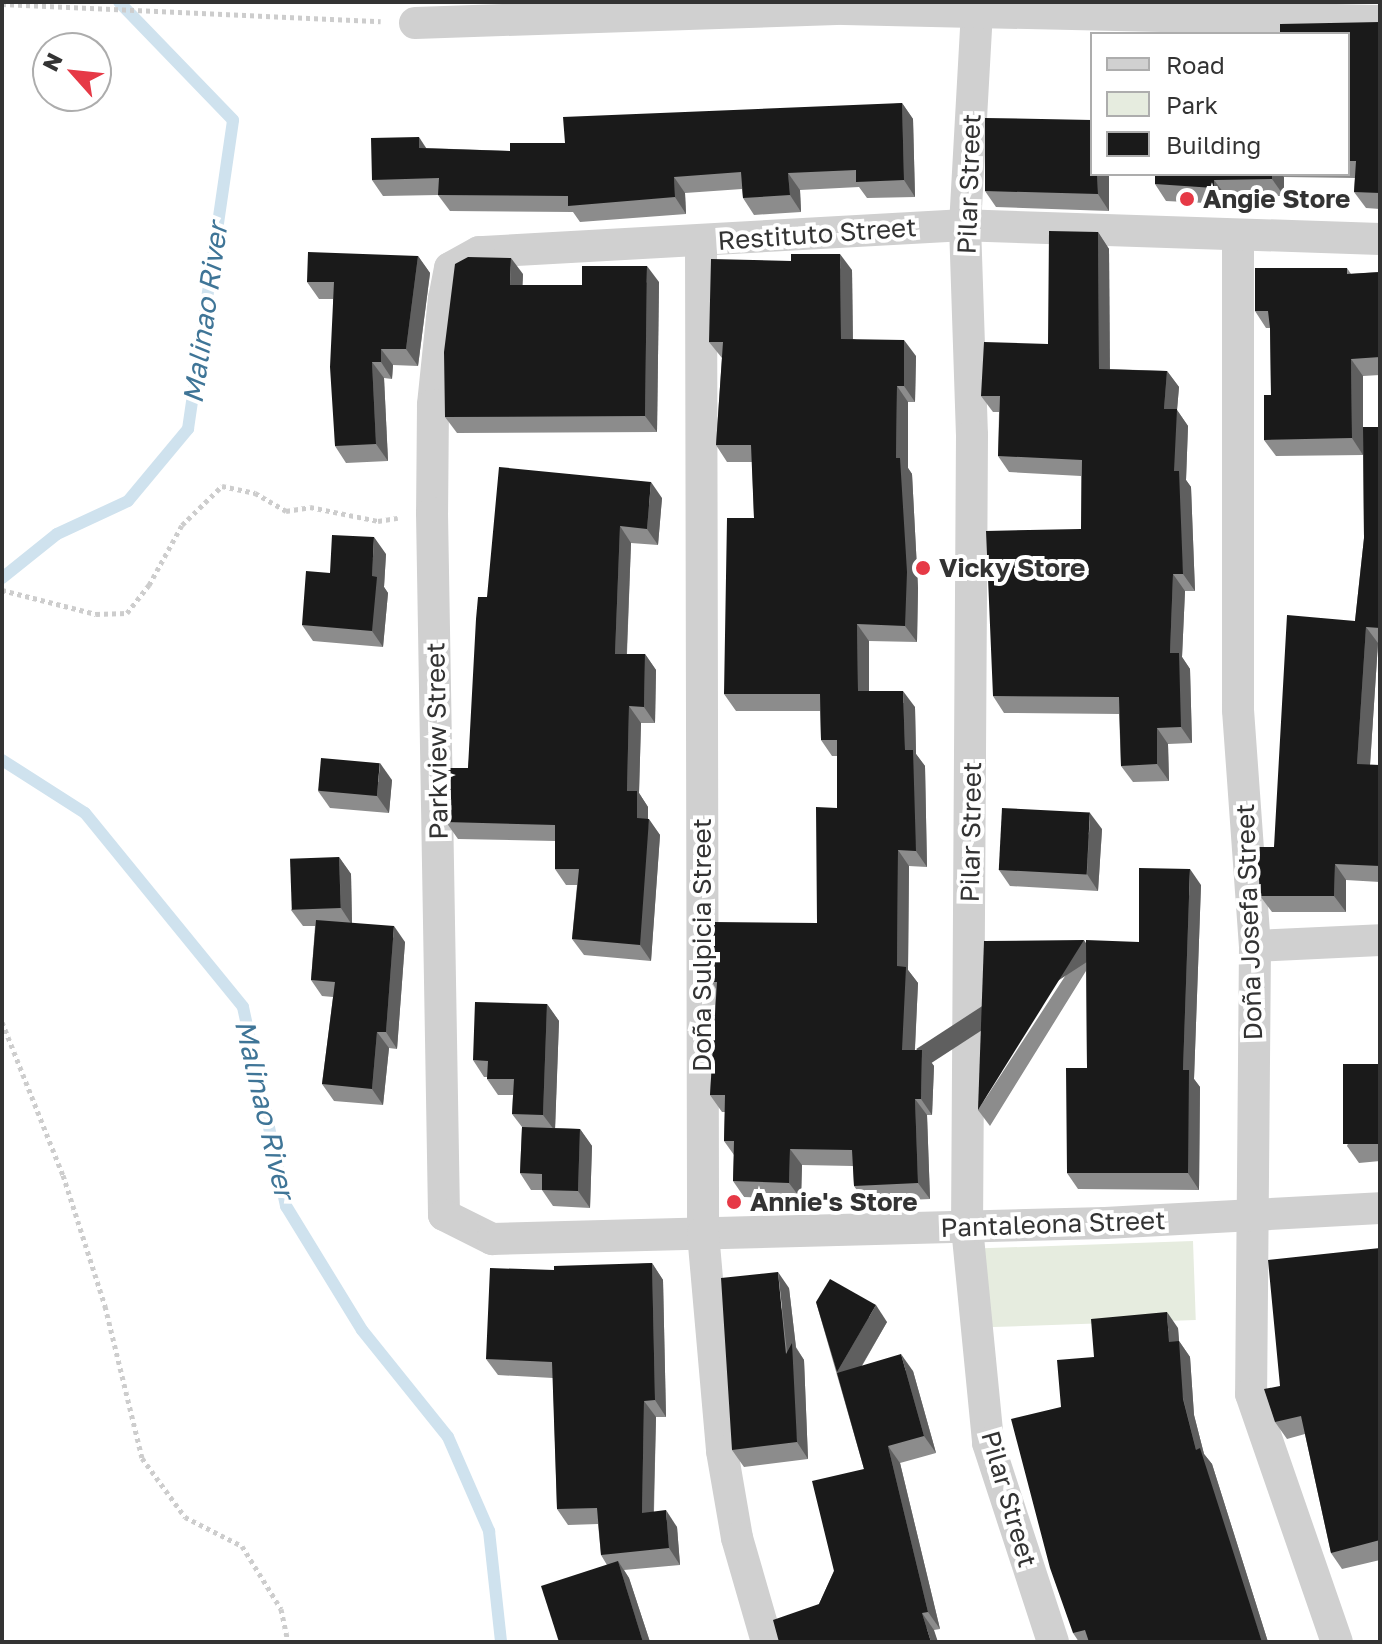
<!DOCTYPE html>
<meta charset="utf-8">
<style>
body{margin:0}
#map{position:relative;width:1382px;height:1644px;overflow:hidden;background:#fff;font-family:"Golos Text",sans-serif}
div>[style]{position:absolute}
.green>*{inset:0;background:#e6ecdf;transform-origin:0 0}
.stream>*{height:12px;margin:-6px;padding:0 6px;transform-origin:6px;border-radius:6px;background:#cfe2ee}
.path>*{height:5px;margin-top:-2.5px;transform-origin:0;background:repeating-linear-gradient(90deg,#cdcdcd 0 4px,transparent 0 8px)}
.street>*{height:32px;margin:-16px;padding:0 16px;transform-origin:16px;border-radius:16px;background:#d0d0d0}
.wall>*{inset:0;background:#8c8c8c}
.shaded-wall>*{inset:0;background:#5f5f5f;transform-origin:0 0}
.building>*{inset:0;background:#1a1a1a;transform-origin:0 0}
.dots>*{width:22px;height:22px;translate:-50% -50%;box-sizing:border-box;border:4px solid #fff;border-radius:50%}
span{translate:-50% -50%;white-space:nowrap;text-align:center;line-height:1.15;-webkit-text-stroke:8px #fff;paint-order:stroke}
.street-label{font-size:26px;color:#333}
.poi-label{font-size:26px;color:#333;font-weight:700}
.left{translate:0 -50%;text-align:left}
.water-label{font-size:28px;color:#3f7597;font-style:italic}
.frame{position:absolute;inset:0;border:4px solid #333;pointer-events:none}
.legend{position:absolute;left:1090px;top:32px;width:260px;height:144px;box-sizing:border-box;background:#fff;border:2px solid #adadad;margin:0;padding:10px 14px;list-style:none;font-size:24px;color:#333}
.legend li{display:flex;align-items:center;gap:16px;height:40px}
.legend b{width:40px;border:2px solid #adadad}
.north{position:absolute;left:32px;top:32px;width:80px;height:80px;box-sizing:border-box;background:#fff;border:2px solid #adadad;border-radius:50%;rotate:297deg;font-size:22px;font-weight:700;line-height:32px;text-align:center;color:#333}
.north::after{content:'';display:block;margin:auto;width:28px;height:36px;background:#e63946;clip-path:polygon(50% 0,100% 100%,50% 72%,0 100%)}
</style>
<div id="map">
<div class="green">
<i style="left:1193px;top:1241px;width:79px;height:211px;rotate:88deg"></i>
</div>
<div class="stream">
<i style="left:2px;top:578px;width:70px;rotate:-38.7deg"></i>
<i style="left:57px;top:534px;width:78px;rotate:-24.9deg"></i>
<i style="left:128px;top:501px;width:94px;rotate:-50.2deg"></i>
<i style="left:188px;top:429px;width:312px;rotate:-81.7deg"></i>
<i style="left:233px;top:120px;width:164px;rotate:-134deg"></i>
<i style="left:2px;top:760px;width:98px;rotate:32.6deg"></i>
<i style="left:85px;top:813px;width:250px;rotate:50.8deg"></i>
<i style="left:243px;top:1007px;width:204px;rotate:77.8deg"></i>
<i style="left:286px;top:1206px;width:145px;rotate:58.5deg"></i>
<i style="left:362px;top:1330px;width:137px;rotate:51.2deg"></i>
<i style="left:448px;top:1437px;width:103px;rotate:66.4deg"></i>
<i style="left:489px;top:1531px;width:112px;rotate:83.8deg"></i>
</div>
<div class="path">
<i style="left:2px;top:4px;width:379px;rotate:2.6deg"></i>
<i style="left:2px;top:590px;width:97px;rotate:14.3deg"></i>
<i style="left:96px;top:614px;width:31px;rotate:-2deg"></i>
<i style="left:127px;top:613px;width:36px;rotate:-52deg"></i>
<i style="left:149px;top:585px;width:68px;rotate:-61.2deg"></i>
<i style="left:182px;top:525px;width:56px;rotate:-44.3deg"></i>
<i style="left:222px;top:486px;width:34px;rotate:12deg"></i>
<i style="left:255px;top:493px;width:36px;rotate:30deg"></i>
<i style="left:286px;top:511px;width:24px;rotate:-9deg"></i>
<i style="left:310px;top:507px;width:69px;rotate:11.6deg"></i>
<i style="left:378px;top:521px;width:20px;rotate:-9deg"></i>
<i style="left:2px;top:1022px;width:165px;rotate:68.3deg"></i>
<i style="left:63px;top:1175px;width:138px;rotate:72.2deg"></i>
<i style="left:105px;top:1306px;width:156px;rotate:76.3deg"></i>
<i style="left:142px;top:1458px;width:73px;rotate:53.9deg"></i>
<i style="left:185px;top:1517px;width:64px;rotate:27deg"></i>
<i style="left:242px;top:1546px;width:74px;rotate:58.2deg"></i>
<i style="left:281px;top:1609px;width:34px;rotate:78deg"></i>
</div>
<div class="street">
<i style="left:977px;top:11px;width:214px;rotate:93.2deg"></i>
<i style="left:965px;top:225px;width:210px;rotate:88.1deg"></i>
<i style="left:972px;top:435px;width:792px;rotate:90.36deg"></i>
<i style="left:967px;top:1227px;width:217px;rotate:84.4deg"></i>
<i style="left:988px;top:1443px;width:209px;rotate:71.9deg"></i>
<i style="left:415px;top:23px;width:429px;rotate:-1.9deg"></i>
<i style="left:844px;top:9px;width:536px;rotate:1.28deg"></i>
<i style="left:1238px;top:235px;width:475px;rotate:90deg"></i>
<i style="left:1238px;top:710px;width:237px;rotate:85.9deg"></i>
<i style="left:1255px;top:946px;width:448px;rotate:90.5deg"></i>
<i style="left:1251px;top:1394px;width:262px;rotate:70.9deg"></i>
<i style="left:1380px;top:239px;width:415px;rotate:-178.1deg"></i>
<i style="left:965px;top:225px;width:487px;rotate:176.8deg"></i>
<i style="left:479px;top:252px;width:33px;rotate:151deg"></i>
<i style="left:450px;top:268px;width:31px;rotate:101deg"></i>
<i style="left:444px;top:298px;width:108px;rotate:95.9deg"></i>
<i style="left:433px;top:405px;width:108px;rotate:90.5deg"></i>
<i style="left:432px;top:513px;width:702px;rotate:89.02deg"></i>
<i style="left:444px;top:1215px;width:54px;rotate:26.6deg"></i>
<i style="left:492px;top:1239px;width:613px;rotate:-1.5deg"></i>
<i style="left:1105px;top:1223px;width:275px;rotate:-3.1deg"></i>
<i style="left:701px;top:241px;width:992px;rotate:89.88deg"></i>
<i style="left:703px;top:1233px;width:219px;rotate:85deg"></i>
<i style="left:722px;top:1451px;width:88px;rotate:80.2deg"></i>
<i style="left:737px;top:1538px;width:108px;rotate:73.9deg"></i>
<i style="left:1255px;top:946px;width:125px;rotate:-2.7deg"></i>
</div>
<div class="wall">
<i style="clip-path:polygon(1346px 2px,1380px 2px,1380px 4px)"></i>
<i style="clip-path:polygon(1380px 22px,1380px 209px,1366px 208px,1354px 192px,1355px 178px,1284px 177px,1284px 196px,1226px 196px,1225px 204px,1166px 201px,1155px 184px,1155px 174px,1348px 174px,1348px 34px)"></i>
<i style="clip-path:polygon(902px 103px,913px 119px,915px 197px,867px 198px,859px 187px,800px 190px,801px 212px,754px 215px,743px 198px,742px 189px,685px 193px,686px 214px,580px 222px,573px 212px,450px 211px,438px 195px,383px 196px,372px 180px,426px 148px,510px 151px,565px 143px)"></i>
<i style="clip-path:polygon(1092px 174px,1109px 174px,1109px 211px,996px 207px,985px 191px)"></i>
<i style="clip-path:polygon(1098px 232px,1109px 249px,1110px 369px,1167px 371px,1179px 387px,1177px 410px,1188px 426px,1186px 480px,1191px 487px,1195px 591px,1185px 591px,1182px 657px,1190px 669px,1192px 743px,1168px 744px,1169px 781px,1133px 782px,1121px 766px,1119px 714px,1004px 713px,993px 696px,1081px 529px,1081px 476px,1009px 472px,998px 456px,999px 412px,993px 412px,981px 396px,1048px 344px)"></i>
<i style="clip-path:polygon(418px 256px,430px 273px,418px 366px,393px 365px,392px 379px,384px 378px,388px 461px,346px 463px,335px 446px,333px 299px,319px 299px,307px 282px)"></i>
<i style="clip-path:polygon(791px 261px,852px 270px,853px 339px,916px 356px,915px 402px,908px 402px,908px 468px,912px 474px,918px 588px,917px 642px,869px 641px,869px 691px,915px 707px,916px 754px,925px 766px,927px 867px,909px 866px,908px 970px,918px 983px,915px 1050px,922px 1050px,934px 1066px,932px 1115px,927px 1115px,930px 1199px,865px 1202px,854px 1186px,853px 1166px,802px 1165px,801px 1199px,744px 1197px,733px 1181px,734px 1155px,724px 1141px,725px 1112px,722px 1112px,710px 1095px,716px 989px,712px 982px,817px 923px,837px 808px,837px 756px,832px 756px,821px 740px,820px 711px,736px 711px,724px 694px,754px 518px,752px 462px,727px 462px,716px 445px,722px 358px,709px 342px)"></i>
<i style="clip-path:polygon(1347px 268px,1351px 274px,1380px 272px,1380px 375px,1363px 376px,1363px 427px,1380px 427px,1380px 643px,1378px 643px,1370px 765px,1380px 765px,1380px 882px,1346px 880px,1346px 912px,1272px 912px,1260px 896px,1274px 847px,1355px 621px,1364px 538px,1363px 455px,1276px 456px,1264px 440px,1271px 395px,1270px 328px,1266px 328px,1255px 311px)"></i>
<i style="clip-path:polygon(523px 274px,522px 285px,582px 285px,659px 282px,657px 432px,457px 433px,445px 417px)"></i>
<i style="clip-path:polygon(662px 498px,658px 545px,631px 543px,627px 654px,645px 654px,656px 670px,655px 723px,641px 723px,639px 793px,648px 807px,648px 819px,660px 835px,651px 961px,584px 955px,572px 939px,577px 885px,566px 885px,555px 869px,555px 841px,458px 839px,446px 822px,468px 768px,487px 597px)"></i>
<i style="clip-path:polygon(386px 554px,384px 587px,388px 593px,383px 647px,313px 641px,302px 625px,330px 573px)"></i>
<i style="clip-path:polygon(392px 780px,389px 813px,330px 808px,318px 791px)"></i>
<i style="clip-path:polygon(1102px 829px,1098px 891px,1010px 886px,999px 870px)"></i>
<i style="clip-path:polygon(339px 857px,351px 874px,352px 923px,405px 942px,397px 1049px,389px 1048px,383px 1105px,334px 1101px,322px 1084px,333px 997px,322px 996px,311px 980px,315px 926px,303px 926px,291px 910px)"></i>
<i style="clip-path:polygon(1201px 885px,1194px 1079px,1200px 1087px,1199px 1190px,1078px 1189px,1067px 1173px,1087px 1068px,1086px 971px,990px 1126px,978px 1110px,1086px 944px,1139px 942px)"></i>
<i style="clip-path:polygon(547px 1004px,559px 1021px,555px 1128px,580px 1129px,592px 1146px,590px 1208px,553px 1206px,542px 1190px,531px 1190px,520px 1173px,522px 1127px,512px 1114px,513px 1095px,498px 1095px,487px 1079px,487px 1077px,484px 1077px,473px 1060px)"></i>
<i style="clip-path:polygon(1380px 1064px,1380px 1161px,1359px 1163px,1347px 1146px)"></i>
<i style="clip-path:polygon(1380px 1248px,1380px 1560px,1342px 1569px,1331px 1553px,1305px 1434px,1287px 1439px,1275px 1422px,1280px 1386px)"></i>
<i style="clip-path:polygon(652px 1263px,663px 1280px,666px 1417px,656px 1417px,654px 1512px,677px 1527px,680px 1565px,624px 1570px,629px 1578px,650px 1642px,559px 1642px,607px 1565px,601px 1555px,598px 1524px,568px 1525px,557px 1509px,553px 1378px,498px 1375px,486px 1359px,554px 1270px)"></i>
<i style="clip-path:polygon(789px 1288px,796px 1347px,804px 1360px,808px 1459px,744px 1467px,732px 1450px)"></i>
<i style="clip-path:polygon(816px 1302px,887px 1322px,862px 1366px,913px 1371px,936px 1453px,900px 1463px,940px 1629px,934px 1630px,819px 1604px,834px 1571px,864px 1469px)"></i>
<i style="clip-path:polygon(1178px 1328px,1179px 1341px,1190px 1357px,1194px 1415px,1204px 1454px,1212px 1464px,1268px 1642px,1079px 1642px,1073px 1633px,1094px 1357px)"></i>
</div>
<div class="shaded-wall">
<i style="clip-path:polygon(902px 103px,913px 119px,915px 197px,904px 180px)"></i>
<i style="clip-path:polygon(419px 137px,430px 154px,419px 148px)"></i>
<i style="clip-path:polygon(788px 173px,800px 190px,801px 212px,790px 195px)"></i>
<i style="clip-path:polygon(1097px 174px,1109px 174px,1109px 211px,1098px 194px)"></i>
<i style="clip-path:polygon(1272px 174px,1281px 174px,1284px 177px,1284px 196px,1272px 179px)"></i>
<i style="clip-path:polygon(674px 177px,685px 193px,686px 214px,675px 197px)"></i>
<i style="clip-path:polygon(1214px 180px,1226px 196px,1225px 204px,1214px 188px)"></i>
<i style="clip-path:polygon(1098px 232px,1109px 249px,1110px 386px,1099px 369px)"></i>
<i style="clip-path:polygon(840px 254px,852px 270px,853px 355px,841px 339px)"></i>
<i style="clip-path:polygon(418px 256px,430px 273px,418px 366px,406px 349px)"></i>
<i style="clip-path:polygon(511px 258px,523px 274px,522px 302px,510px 285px)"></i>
<i style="clip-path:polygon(647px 266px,659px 282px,657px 432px,645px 416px)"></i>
<i style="clip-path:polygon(904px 340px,916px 356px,915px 402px,904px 386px)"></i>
<i style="clip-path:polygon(381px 349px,393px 365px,392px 379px,381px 362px)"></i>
<i style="clip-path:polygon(1351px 359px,1363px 376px,1363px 455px,1352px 438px)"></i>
<i style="clip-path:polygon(372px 362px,384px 378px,388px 461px,376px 444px)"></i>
<i style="clip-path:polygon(1167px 371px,1179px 387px,1177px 410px,1188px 426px,1186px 480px,1191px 487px,1195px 591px,1183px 574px,1174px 471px,1164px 409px)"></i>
<i style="clip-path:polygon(897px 386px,908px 402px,908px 468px,912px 474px,918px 588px,917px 642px,905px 626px,896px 458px)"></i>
<i style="clip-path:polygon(651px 482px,662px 498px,658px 545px,647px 529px)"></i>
<i style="clip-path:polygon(620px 526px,631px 543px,626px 670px,615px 654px)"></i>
<i style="clip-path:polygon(374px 537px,386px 554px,384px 587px,388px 593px,383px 647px,372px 631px,372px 576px)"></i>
<i style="clip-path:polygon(1173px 574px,1185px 591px,1182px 657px,1190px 669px,1192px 743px,1181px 727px,1170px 653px)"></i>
<i style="clip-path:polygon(857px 624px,869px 641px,869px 708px,858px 691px)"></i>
<i style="clip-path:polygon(1366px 627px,1378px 643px,1369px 780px,1357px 764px)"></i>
<i style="clip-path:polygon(645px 654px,656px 670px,655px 723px,644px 707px)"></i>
<i style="clip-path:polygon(903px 691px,915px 707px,916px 754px,925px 766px,927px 867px,916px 851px,905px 750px)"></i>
<i style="clip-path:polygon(629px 706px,641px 723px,639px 793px,648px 807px,648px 828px,649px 819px,660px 835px,651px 961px,640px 945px,627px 791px)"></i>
<i style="clip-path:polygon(1157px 728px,1168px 744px,1169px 781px,1157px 764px)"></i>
<i style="clip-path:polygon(380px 763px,392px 780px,389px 813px,377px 796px)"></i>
<i style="clip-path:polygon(1090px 813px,1102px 829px,1098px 891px,1087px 874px)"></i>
<i style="clip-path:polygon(898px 850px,909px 866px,908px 970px,918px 983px,914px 1066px,902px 1050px,897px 966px)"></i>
<i style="clip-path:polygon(339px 857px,351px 874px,352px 925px,341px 908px)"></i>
<i style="clip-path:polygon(1335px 864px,1346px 880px,1346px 912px,1334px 896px)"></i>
<i style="clip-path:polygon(1190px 869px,1201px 885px,1194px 1079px,1200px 1087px,1199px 1190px,1188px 1173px,1183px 1070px)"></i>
<i style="clip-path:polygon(394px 926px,405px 942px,397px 1049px,386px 1032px)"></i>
<i style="left:1084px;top:940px;width:20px;height:200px;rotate:57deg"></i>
<i style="clip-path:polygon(547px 1004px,559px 1021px,555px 1131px,543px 1115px)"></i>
<i style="clip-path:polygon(377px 1032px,389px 1048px,383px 1105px,372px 1089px)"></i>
<i style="clip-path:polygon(922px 1050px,934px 1066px,932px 1115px,921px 1099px)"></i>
<i style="clip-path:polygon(915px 1099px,927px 1115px,930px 1199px,918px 1183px)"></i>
<i style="clip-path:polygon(580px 1129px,592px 1146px,590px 1208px,578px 1191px)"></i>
<i style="clip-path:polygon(790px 1149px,802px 1165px,801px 1199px,789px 1183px)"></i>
<i style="clip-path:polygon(652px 1263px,663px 1280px,666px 1417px,655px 1400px)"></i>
<i style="clip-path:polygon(778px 1272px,789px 1288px,796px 1348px,804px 1360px,808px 1459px,797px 1442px)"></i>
<i style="clip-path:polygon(876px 1305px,887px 1322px,848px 1389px,837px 1372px)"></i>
<i style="clip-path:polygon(1167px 1312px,1178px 1328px,1179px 1341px,1190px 1357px,1194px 1415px,1204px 1454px,1212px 1464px,1268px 1642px,1262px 1642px,1196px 1450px,1169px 1342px)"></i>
<i style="clip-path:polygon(901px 1354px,913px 1371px,936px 1453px,924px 1436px)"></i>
<i style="clip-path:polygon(644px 1401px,656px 1417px,653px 1529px,642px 1513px)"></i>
<i style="clip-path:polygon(888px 1446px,900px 1463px,940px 1629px,928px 1612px)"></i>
<i style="clip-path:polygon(666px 1510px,677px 1527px,680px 1565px,669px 1548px)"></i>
<i style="clip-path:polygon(618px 1561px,629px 1578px,650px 1642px,643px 1642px)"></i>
<i style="clip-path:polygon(922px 1613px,934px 1630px,938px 1642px,931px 1642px)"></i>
</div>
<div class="building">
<i style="clip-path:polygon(1380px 22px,1380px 193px,1354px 192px,1356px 161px,1348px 161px,1348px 34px,1280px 34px,1280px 24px)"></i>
<i style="clip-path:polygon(902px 103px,904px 180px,856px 182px,856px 170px,788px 173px,790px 195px,743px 198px,741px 172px,674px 177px,675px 197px,568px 206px,568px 196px,438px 195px,439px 178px,372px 180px,371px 138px,419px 137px,419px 148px,510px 151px,510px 143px,565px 143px,563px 117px)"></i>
<i style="clip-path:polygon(985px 118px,1092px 120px,1092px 174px,1097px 174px,1098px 194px,985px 191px)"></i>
<i style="clip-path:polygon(1155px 174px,1272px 174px,1272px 179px,1214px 180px,1214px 188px,1155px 184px)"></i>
<i style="clip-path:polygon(1049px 231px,1098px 232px,1099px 369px,1167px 371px,1164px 409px,1177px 409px,1174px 471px,1179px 471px,1183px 574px,1173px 574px,1170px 653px,1179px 653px,1181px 727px,1157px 728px,1157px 764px,1121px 766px,1119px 697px,993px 696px,986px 531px,1081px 529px,1082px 460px,998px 456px,1000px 396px,981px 396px,984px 342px,1048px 344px)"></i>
<i style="clip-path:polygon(308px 252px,418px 256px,406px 349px,381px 349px,381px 362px,372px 362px,376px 444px,335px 446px,330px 367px,334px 282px,307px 282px)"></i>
<i style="clip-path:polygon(791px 254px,840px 254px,841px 339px,904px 340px,904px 386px,897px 386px,896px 458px,900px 458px,907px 572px,905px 626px,857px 624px,858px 691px,903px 691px,905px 750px,913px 750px,916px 851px,898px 850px,897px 966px,906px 967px,902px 1050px,922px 1050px,921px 1099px,915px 1099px,918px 1183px,854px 1186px,852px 1150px,790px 1149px,789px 1183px,733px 1181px,734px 1141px,724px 1141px,725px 1095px,710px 1095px,717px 982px,712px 982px,712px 922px,817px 923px,816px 807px,837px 808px,837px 740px,821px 740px,820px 694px,724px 694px,727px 518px,754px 518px,751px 445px,716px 445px,723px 342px,709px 342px,711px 259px,791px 261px)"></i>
<i style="clip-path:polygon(468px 257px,511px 258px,510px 285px,582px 285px,582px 266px,647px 266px,645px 416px,445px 417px,444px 352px,455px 264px)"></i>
<i style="clip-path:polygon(1255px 268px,1347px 268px,1347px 274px,1380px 272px,1380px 357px,1351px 359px,1352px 438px,1264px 440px,1264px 395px,1271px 395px,1270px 328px,1268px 311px,1255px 311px)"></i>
<i style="clip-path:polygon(1363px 427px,1380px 427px,1380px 628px,1366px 627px,1357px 764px,1380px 765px,1380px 866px,1335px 864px,1334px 896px,1260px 896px,1257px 847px,1274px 847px,1287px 615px,1355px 621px,1364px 538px)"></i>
<i style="clip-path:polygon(499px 467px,651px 482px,647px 529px,620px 526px,615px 654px,645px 654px,644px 707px,629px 706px,627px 791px,637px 791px,637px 818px,649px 819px,640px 945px,572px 939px,579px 869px,555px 869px,555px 825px,446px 822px,448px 768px,468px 768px,476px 619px,478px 597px,487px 597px)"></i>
<i style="clip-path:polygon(332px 535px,374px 537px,372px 576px,377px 577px,372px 631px,302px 625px,306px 571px,330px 573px)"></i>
<i style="left:321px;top:758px;width:59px;height:33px;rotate:5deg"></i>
<i style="left:1002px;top:808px;width:88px;height:62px;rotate:3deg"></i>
<i style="left:339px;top:857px;width:51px;height:49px;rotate:88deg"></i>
<i style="clip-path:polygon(1139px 868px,1190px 869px,1183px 1070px,1189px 1070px,1188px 1173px,1067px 1173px,1066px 1068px,1087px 1068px,1086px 940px,1139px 942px)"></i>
<i style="clip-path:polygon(316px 920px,394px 926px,386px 1032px,377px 1032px,372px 1089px,322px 1084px,335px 982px,311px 980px)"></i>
<i style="clip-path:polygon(1084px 940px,978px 1110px,984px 941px)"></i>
<i style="clip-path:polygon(475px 1002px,547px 1004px,543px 1115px,512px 1114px,514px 1079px,487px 1079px,488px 1061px,473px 1060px)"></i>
<i style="left:1380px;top:1064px;width:80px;height:37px;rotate:90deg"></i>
<i style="clip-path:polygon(522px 1127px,580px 1129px,578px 1191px,542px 1190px,542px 1174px,520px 1173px)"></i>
<i style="clip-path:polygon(1380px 1248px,1380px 1366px,1378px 1366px,1380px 1373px,1380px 1540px,1331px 1553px,1301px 1416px,1275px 1422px,1264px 1389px,1280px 1386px,1268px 1260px)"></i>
<i style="clip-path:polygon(652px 1263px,655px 1400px,644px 1401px,642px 1513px,666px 1510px,669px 1548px,601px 1555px,597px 1508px,557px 1509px,552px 1362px,486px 1359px,490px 1268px,554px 1270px,554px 1266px)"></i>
<i style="clip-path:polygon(778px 1272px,786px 1354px,792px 1343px,797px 1442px,732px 1450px,721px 1278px)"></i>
<i style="clip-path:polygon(830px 1279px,876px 1305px,837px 1372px,816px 1302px)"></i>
<i style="clip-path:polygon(1167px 1312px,1169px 1342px,1179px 1341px,1183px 1399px,1196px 1450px,1200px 1448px,1262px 1642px,1089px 1642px,1085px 1630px,1073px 1633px,1050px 1568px,1011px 1419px,1061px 1407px,1057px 1360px,1094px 1357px,1091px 1319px)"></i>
<i style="clip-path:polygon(901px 1354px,924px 1436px,888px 1446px,928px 1612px,922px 1613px,931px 1642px,779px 1642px,773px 1620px,819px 1604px,834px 1571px,812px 1481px,864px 1469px,837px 1373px)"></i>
<i style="clip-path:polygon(618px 1561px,643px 1642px,559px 1642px,541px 1586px)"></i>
</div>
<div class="dots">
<i style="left:1187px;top:199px;background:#e63946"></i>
<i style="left:923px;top:568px;background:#e63946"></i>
<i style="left:734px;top:1202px;background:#e63946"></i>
</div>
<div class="street-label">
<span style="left:969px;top:184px;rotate:-88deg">Pilar Street</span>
<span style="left:817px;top:234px;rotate:-4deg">Restituto Street</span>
<span style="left:437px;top:741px;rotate:-91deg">Parkview Street</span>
<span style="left:971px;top:832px;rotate:-89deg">Pilar Street</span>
<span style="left:1249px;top:922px;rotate:-92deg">Doña Josefa Street</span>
<span style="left:702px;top:945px;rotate:-90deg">Doña Sulpicia Street</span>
<span style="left:1053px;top:1224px;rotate:-2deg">Pantaleona Street</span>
<span style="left:1009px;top:1499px;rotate:74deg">Pilar Street</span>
</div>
<div class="poi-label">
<span class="left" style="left:1203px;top:199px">Angie Store</span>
<span class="left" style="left:939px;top:568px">Vicky Store</span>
<span class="left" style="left:750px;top:1202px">Annie's Store</span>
</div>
<div class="water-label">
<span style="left:205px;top:313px;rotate:-82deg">Malinao River</span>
<span style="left:265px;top:1109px;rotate:77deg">Malinao River</span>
</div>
<div class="frame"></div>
<ul class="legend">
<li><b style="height:10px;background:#d0d0d0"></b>Road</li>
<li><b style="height:22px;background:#e6ecdf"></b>Park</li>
<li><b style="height:22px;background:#1a1a1a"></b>Building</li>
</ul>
<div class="north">N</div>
</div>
